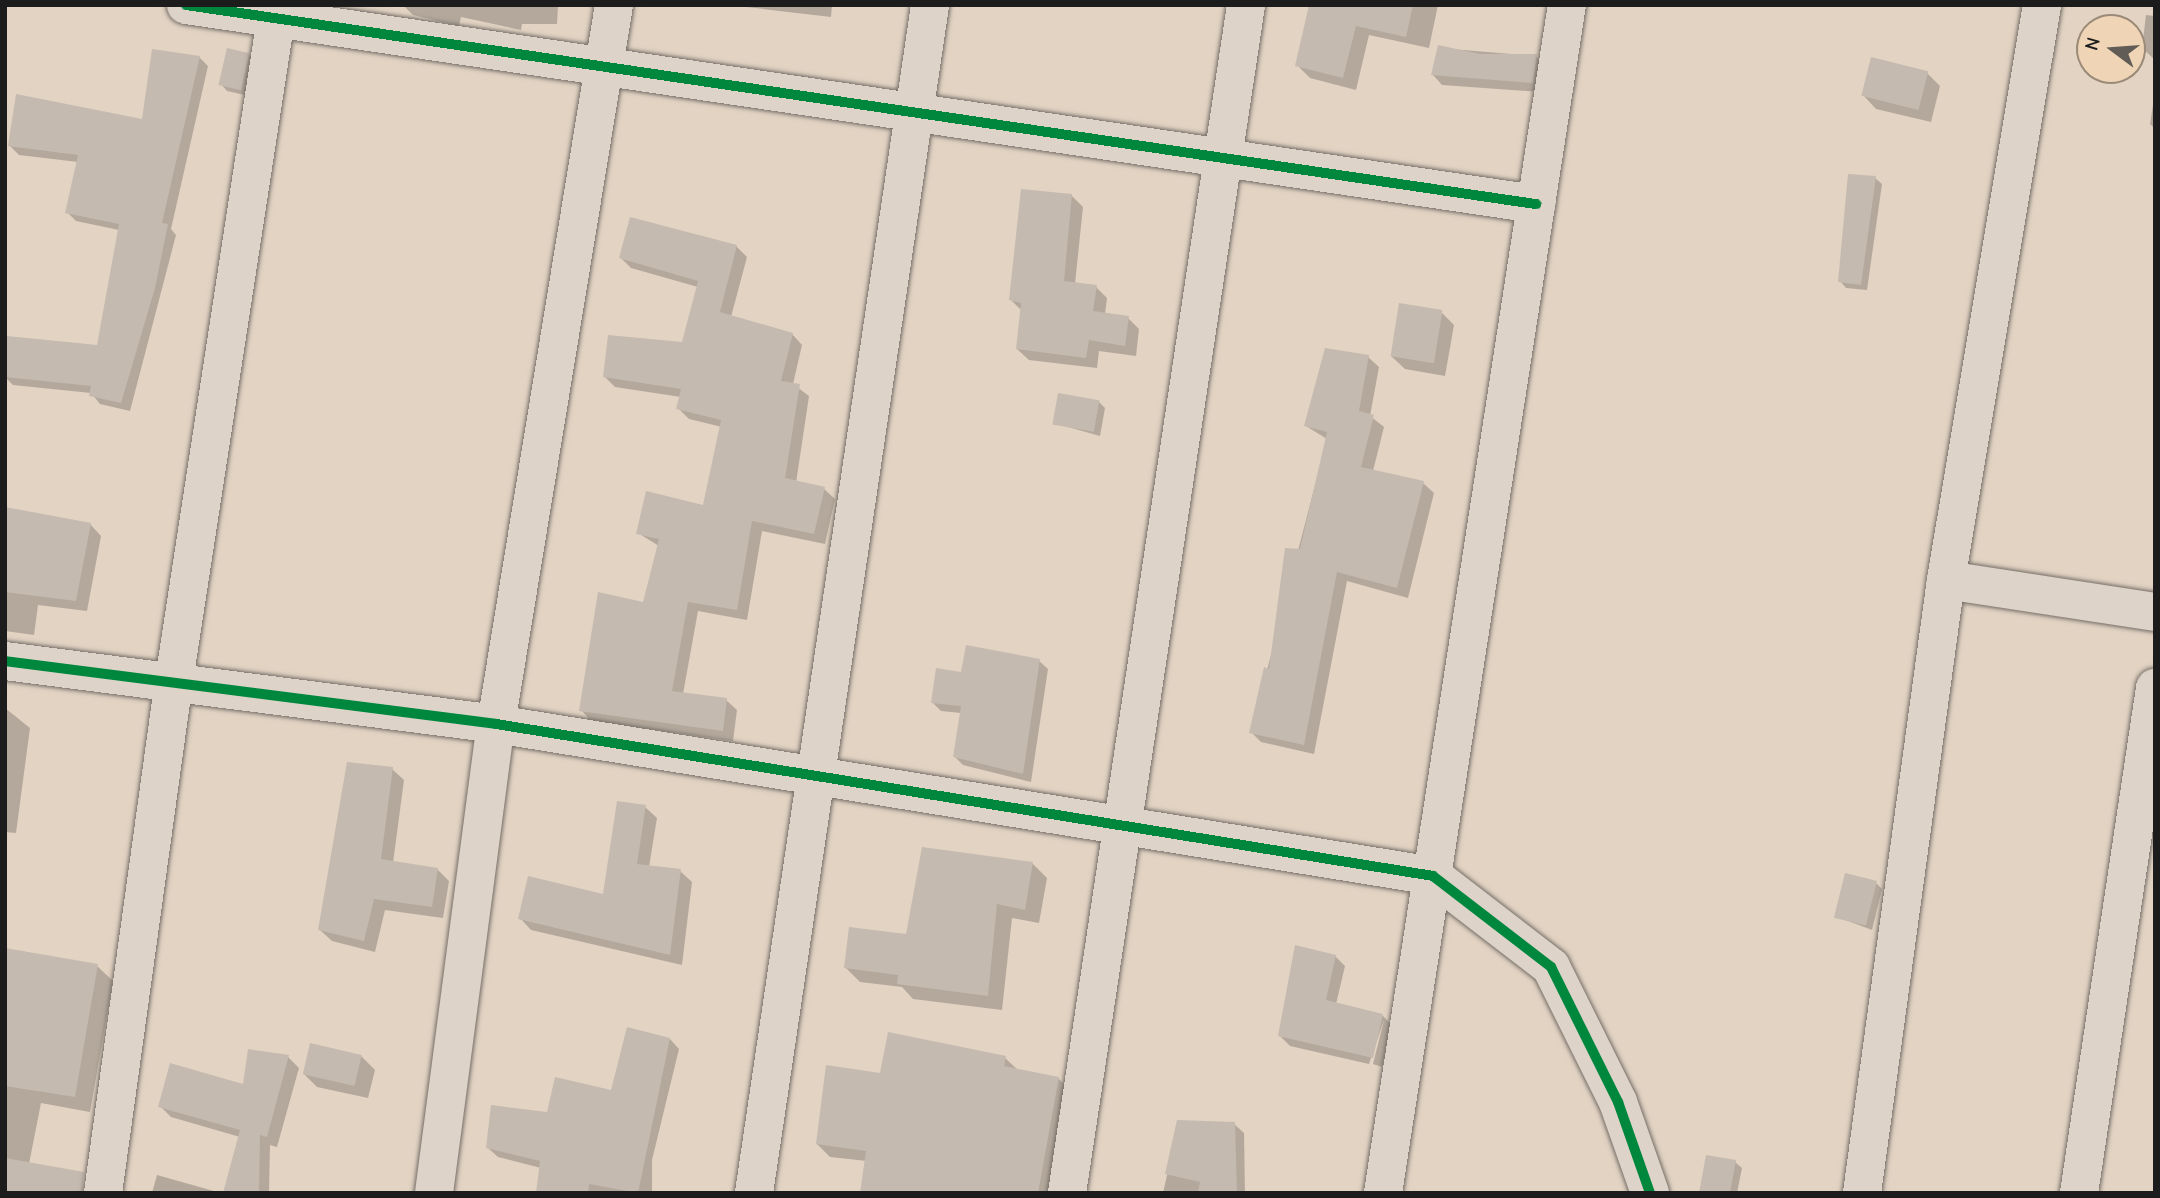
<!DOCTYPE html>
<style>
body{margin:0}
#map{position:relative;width:2160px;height:1198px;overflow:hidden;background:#e2d3c3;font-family:"Comic Neue",sans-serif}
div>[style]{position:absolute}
.shadow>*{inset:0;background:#0003}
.building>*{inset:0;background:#c5baaf;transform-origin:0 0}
.roads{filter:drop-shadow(0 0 2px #756e67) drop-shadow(0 0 2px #756e67)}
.street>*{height:38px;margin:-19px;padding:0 19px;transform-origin:19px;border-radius:19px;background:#ddd3c8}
.cycleway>*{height:10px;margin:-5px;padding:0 5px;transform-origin:5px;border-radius:5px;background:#00873e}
span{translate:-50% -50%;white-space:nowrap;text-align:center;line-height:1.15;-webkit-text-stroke:6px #efd4b6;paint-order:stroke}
.frame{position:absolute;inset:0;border:7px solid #1c1c1c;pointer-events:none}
.north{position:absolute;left:2076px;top:14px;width:70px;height:70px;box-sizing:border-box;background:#efd4b6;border:2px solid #9b8a78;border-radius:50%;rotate:286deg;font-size:19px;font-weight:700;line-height:28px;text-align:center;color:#1c1c1c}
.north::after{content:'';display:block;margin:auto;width:24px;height:32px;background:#615c56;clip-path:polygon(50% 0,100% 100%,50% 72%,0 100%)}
</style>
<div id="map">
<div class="shadow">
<i style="clip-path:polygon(403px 5px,558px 5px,557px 24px,522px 24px,521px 30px,461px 17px,459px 26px,413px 15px)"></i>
<i style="clip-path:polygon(729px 5px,832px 5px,831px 17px)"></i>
<i style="clip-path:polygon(1364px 5px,1438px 5px,1429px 48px,1369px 35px,1356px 90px,1310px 78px,1297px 65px)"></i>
<i style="clip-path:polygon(2146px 15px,2155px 16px,2155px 60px,2142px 48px)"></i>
<i style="clip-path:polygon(1439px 48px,1536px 56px,1546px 66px,1542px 92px,1442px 85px,1433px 75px)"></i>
<i style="clip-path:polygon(248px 54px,254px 60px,249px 96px,227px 91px,221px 84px)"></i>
<i style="clip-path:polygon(199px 57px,208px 66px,171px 229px,176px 235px,130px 411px,100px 404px,91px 393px,13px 385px,5px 377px,9px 338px,98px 346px,119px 230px,76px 221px,67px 212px,78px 162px,19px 155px,10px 146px,144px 121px)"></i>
<i style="clip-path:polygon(1927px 73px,1940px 86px,1931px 122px,1876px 109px,1863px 95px)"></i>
<i style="clip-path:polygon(2155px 92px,2155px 129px,2150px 124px)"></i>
<i style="clip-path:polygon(1875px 178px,1882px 184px,1867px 290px,1846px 288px,1840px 281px)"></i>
<i style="clip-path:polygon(1071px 195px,1083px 207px,1075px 284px,1096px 287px,1107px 298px,1105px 314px,1128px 318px,1139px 329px,1136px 356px,1099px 351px,1097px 368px,1029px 360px,1017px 349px,1022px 311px,1011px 300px)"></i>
<i style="clip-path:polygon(736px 246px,747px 257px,731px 317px,792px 334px,802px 345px,793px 384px,809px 396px,796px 483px,824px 489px,835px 499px,825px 544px,762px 531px,747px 620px,698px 611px,683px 694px,726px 700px,737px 710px,733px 741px,591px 721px,581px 710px,644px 604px,659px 546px,638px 533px,704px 507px,722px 427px,689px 419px,678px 408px,681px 397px,615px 387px,605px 377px,683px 344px,698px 287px,631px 268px,621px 258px)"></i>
<i style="clip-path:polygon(1441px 312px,1454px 325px,1445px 376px,1405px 369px,1391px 356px)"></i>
<i style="clip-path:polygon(1368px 357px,1379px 367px,1370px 416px,1384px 427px,1373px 471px,1423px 483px,1434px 493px,1408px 598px,1347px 581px,1314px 754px,1261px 742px,1251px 732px,1327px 439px,1306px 426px)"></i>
<i style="clip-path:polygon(1099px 402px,1105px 408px,1100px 436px,1054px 423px)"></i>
<i style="clip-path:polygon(5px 509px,90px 524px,101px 536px,87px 611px,38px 605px,34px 635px,5px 631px)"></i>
<i style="clip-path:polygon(1039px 661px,1048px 669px,1031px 782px,963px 765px,954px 756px,961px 713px,941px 711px,933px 703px,962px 674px)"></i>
<i style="clip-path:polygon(5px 708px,30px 728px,16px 833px,5px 832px)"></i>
<i style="clip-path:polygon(392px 769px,404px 780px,393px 863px,437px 869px,449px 881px,443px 918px,385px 910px,375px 952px,332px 941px,320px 930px)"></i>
<i style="clip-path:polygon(645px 807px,657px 818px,649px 867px,680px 871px,692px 882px,682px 965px,531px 930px,520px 918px,604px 896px)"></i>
<i style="clip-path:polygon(1033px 864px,1047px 878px,1039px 923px,1012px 918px,1002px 1010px,913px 999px,902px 987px,860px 982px,845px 967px)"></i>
<i style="clip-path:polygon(1876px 883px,1882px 889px,1872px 930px,1835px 916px)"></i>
<i style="clip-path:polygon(5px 949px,97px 966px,113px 981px,90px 1112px,41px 1103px,29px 1164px,5px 1193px)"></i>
<i style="clip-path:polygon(1335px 956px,1345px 966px,1336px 1004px,1383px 1016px,1393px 1026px,1382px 1067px,1373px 1064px,1384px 1020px,1369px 1064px,1290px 1046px,1280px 1036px)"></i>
<i style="clip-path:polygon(670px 1039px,679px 1049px,652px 1160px,652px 1193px,538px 1193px,541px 1168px,498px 1157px,488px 1148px,548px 1114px,612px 1092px)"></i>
<i style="clip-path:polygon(361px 1056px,375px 1070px,368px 1098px,317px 1087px,304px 1074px)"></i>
<i style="clip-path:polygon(288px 1057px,299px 1068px,277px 1147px,270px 1145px,269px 1193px,225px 1193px,240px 1137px,171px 1117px,160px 1106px,245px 1086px)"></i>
<i style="clip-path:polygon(1005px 1058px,1019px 1071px,1058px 1078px,1071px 1091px,1052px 1193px,862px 1193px,867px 1161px,830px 1157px,817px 1144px,882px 1075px)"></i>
<i style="clip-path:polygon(1179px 1122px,1234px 1124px,1244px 1133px,1245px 1193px,1163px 1193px)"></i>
<i style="clip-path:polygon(1735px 1162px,1742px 1168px,1737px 1193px,1701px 1193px)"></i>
<i style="clip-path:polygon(157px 1175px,221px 1193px,152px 1193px)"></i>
</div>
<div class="building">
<i style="clip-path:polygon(1309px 5px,1413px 5px,1406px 37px,1356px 26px,1343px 78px,1295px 66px)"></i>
<i style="clip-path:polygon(1438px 45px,1480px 54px,1537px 54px,1533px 83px,1431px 75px)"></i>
<i style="left:227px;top:48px;width:23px;height:38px;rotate:13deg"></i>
<i style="clip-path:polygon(152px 49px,200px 56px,162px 223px,168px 224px,155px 288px,121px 403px,89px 396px,91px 386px,5px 377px,7px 336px,97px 345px,119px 224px,65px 213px,78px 155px,8px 146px,16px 94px,142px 119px)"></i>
<i style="left:1871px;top:57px;width:59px;height:40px;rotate:14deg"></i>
<i style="clip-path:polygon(1848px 174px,1876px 176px,1861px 285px,1838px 282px)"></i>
<i style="clip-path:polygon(1021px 189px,1072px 194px,1064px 281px,1097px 285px,1093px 311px,1129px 316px,1125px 346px,1089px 340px,1086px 358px,1016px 349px,1021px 303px,1009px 300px)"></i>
<i style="clip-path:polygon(630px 217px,737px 245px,720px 312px,793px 333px,781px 381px,800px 384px,785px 478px,825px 487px,814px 534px,752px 521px,737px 610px,688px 602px,672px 691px,727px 698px,723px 731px,579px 711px,598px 592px,643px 602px,659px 539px,636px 534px,646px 491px,703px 505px,721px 420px,676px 409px,681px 389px,603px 377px,608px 335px,682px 342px,698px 281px,619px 258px)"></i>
<i style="left:1399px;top:303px;width:44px;height:54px;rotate:9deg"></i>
<i style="clip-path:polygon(1325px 348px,1369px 355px,1359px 411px,1374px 415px,1361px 467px,1424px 481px,1397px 588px,1337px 572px,1304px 745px,1249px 733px,1264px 667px,1269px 669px,1285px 548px,1300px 549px,1327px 432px,1304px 426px)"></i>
<i style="left:1058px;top:393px;width:42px;height:32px;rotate:10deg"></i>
<i style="clip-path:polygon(5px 507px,91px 523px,76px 601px,5px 592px)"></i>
<i style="clip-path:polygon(966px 645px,1040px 659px,1023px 774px,953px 757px,961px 706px,931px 703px,936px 668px,961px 672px)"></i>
<i style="clip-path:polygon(347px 762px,393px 767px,381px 859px,438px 868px,432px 907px,374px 899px,364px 941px,318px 930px)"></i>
<i style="clip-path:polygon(617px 801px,646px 805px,637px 864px,681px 869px,670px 955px,518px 919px,528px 876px,603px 894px)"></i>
<i style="clip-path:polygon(922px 847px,1033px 862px,1025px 910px,997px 904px,988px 996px,897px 984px,898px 975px,844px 968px,849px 927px,906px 934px)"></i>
<i style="left:1845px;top:873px;width:33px;height:46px;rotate:14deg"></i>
<i style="clip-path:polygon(1295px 945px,1336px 955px,1326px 1000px,1383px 1014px,1373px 1058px,1278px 1036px)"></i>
<i style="clip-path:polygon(5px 948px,98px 964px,75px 1097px,5px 1086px)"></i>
<i style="clip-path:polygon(627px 1027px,670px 1038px,638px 1193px,589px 1184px,588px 1193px,536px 1193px,540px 1161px,486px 1148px,491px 1105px,547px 1112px,555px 1077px,611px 1090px)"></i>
<i style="clip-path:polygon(888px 1032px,1006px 1056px,1004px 1066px,1059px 1077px,1038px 1193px,860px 1193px,866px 1151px,816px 1144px,826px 1065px,880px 1073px)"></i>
<i style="left:310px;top:1043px;width:53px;height:32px;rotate:13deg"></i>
<i style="clip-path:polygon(248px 1049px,289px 1055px,267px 1137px,260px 1135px,259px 1193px,223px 1193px,240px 1130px,158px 1107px,170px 1063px,243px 1084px)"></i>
<i style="clip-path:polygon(1177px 1120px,1235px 1122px,1237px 1193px,1198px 1193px,1200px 1182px,1165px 1174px)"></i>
<i style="clip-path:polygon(1706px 1155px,1736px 1160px,1730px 1193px,1699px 1193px)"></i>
<i style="clip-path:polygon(5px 1158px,84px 1172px,82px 1193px,5px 1193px)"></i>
</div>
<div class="roads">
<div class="street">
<i style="left:186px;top:5px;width:1365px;rotate:8.39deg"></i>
<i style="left:1946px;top:580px;width:211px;rotate:8.7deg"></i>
<i style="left:5px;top:661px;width:495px;rotate:7.3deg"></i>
<i style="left:496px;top:724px;width:949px;rotate:9.21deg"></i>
<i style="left:1433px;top:876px;width:149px;rotate:37.6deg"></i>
<i style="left:1551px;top:967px;width:151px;rotate:63.6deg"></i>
<i style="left:1618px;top:1102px;width:96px;rotate:70.6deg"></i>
<i style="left:103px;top:1193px;width:511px;rotate:-82.12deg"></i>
<i style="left:173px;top:687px;width:690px;rotate:-81.25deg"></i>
<i style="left:434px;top:1193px;width:473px;rotate:-82.5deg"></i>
<i style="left:496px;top:724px;width:729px;rotate:-80.68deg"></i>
<i style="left:754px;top:1193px;width:1201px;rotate:-81.57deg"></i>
<i style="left:1067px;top:1193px;width:1201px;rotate:-81.43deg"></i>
<i style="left:1383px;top:1193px;width:1202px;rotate:-81.2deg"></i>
<i style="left:1862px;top:1193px;width:619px;rotate:-82.2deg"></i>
<i style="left:1946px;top:580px;width:583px;rotate:-80.52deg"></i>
<i style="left:2079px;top:1193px;width:511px;rotate:-81.44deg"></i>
</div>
</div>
<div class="cycleway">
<i style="left:186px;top:5px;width:1365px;rotate:8.39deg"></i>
<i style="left:5px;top:661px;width:495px;rotate:7.3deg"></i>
<i style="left:496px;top:724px;width:949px;rotate:9.21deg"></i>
<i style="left:1433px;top:876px;width:149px;rotate:37.6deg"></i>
<i style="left:1551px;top:967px;width:151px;rotate:63.6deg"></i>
<i style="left:1618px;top:1102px;width:96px;rotate:70.6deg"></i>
</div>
<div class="frame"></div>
<div class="north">N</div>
</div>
